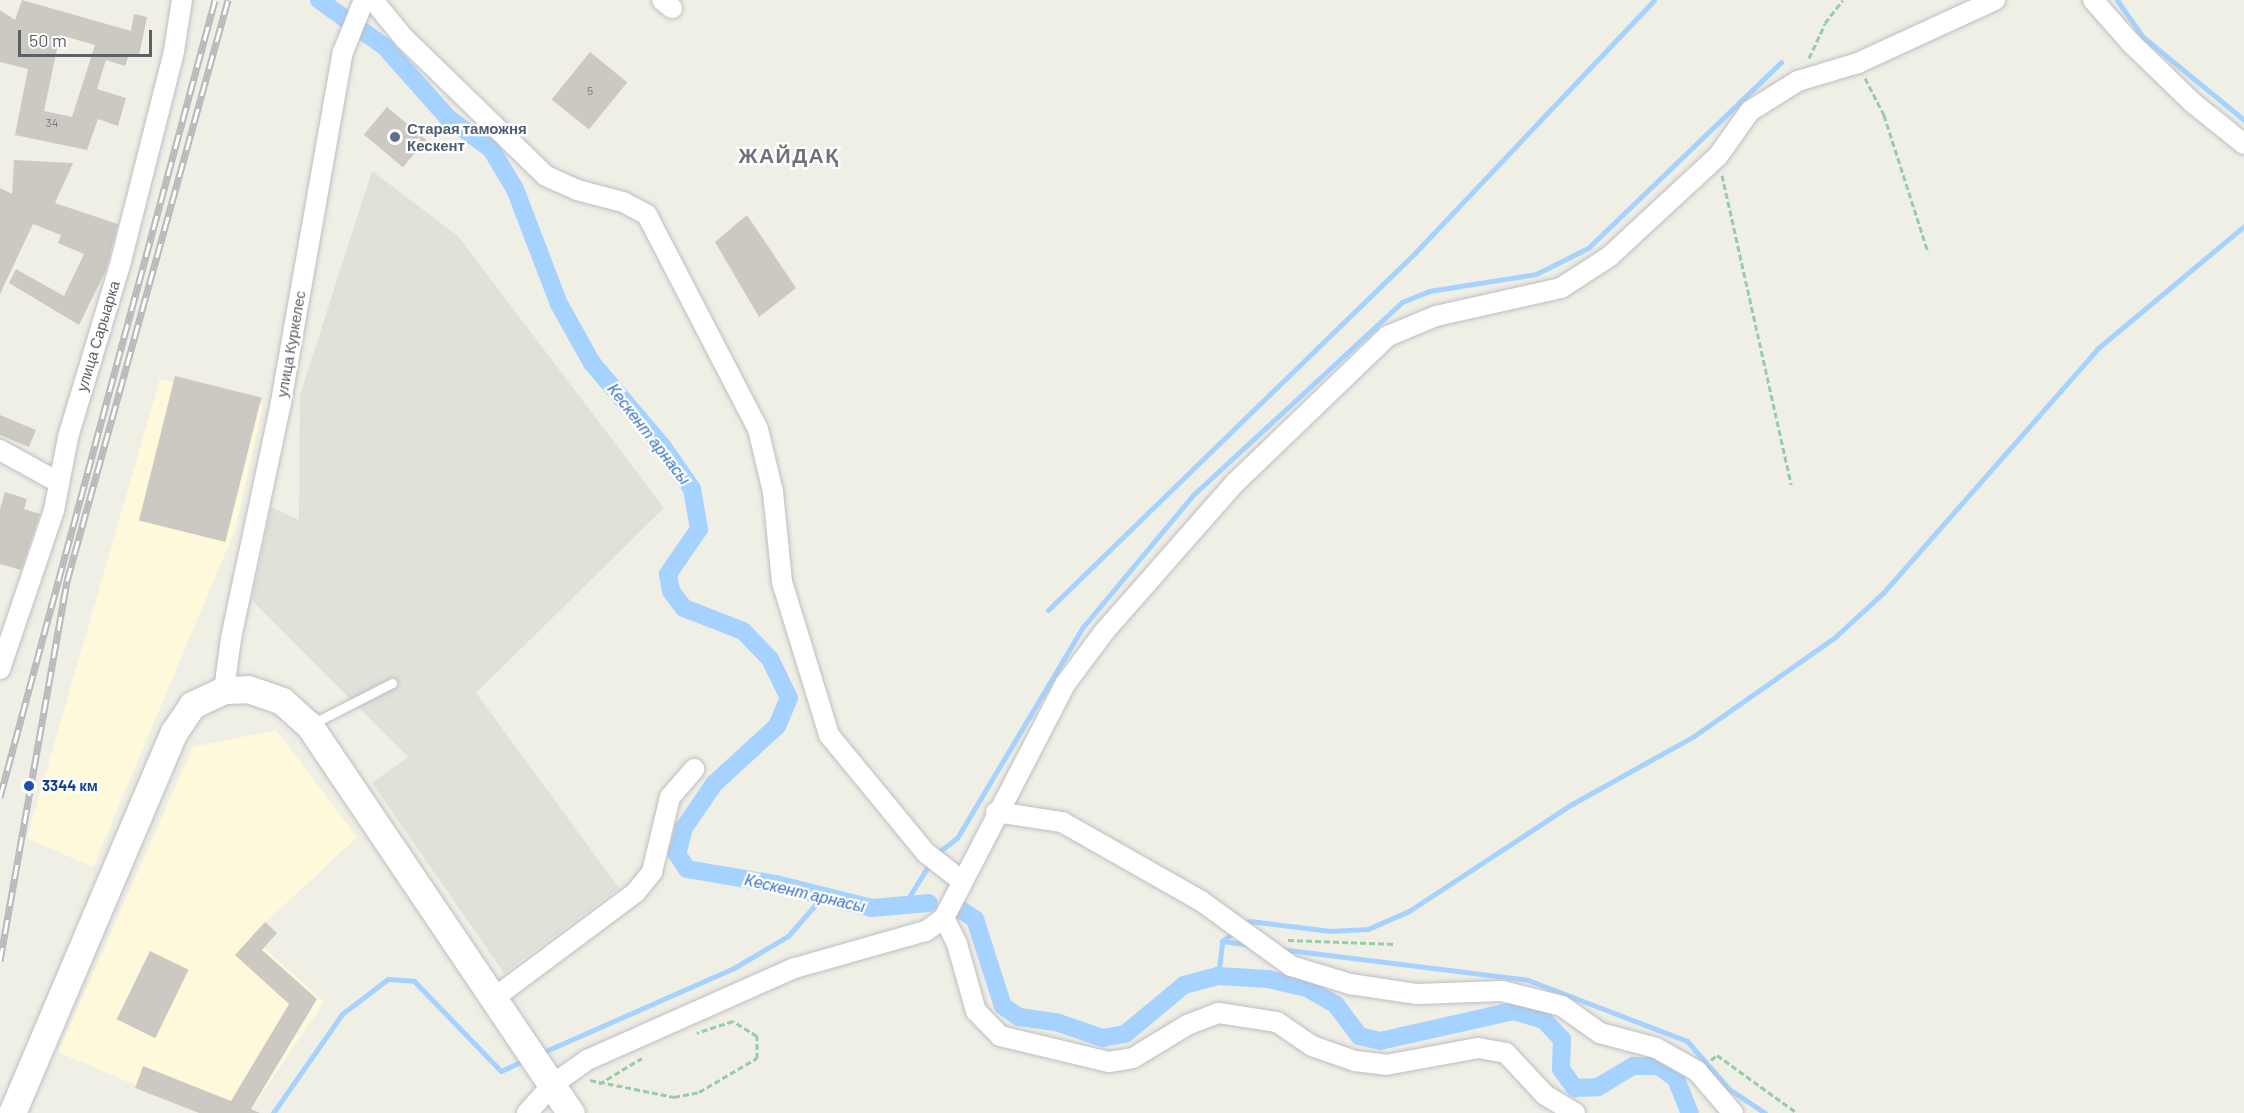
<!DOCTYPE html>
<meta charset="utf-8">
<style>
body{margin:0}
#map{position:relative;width:2244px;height:1113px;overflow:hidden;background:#f0efe5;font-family:Barlow,sans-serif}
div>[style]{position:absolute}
.commercial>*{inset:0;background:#fff9db}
.industrial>*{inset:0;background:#e1e0d9}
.stream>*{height:5px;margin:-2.5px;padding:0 2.5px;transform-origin:2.5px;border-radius:2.5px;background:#a6d2ff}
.canal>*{height:18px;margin:-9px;padding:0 9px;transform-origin:9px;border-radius:9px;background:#a6d2ff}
.building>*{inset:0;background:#ccc9c2;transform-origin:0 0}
.path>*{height:3px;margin-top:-1.5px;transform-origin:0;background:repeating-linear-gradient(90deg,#97ccab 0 6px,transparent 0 9px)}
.roads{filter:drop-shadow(0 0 2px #bdbec5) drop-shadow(0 0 2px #bdbec5)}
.lane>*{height:9px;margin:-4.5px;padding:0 4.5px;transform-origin:4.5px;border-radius:4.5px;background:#fff}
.street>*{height:20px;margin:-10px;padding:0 10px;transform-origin:10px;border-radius:10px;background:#fff}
.secondary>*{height:27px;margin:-13.5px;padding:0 13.5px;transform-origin:13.5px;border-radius:13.5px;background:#fff}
.rail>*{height:7px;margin-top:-3.5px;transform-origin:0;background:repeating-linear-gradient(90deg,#fff 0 14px,#b8b9ba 0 28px);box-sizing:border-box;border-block:2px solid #b8b9ba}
.dots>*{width:16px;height:16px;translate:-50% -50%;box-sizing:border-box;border:3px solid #fff;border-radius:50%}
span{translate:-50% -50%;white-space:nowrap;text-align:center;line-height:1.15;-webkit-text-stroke:4.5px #fff;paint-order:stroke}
.number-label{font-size:12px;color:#797a7e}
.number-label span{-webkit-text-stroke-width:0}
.service-label{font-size:15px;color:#4e5e75;font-weight:700}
.left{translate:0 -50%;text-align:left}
.street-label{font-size:15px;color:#5d6067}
.transit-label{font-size:15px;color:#164399;font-weight:700}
.water-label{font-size:16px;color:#3c74c5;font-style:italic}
.district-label{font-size:21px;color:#6e7279;font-weight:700;letter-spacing:1.5px}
.scale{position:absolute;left:18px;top:30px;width:134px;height:27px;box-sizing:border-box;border:3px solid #5d6067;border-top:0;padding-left:8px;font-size:18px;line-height:21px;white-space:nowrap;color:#5d6067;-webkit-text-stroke:4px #fff;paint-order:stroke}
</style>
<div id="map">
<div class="commercial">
<i style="clip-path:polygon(160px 379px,263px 405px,235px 530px,93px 867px,27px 838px)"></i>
<i style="clip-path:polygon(276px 730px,357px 837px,251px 936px,324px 1002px,249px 1113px,201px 1113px,58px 1052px,193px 747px)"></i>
</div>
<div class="industrial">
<i style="clip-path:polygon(372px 171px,458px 236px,664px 508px,476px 693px,619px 888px,504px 973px,372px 783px,408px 757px,252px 600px,271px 507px,299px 520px,300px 395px)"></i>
</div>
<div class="stream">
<i style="left:2117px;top:0;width:45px;rotate:54.9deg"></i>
<i style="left:2143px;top:37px;width:131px;rotate:39.4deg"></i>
<i style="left:1048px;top:610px;width:511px;rotate:-44.21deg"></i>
<i style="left:1414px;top:254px;width:349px;rotate:-46.6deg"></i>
<i style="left:935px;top:855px;width:28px;rotate:-38deg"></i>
<i style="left:957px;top:838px;width:246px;rotate:-59.2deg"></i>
<i style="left:1083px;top:627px;width:173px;rotate:-50.2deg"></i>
<i style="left:1194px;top:494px;width:283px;rotate:-42.7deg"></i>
<i style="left:1402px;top:302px;width:29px;rotate:-22deg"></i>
<i style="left:1429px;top:291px;width:108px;rotate:-9deg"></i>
<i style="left:1536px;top:274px;width:58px;rotate:-26.6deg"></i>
<i style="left:1588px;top:248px;width:268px;rotate:-43.9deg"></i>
<i style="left:904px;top:905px;width:49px;rotate:-58.2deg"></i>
<i style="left:1243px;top:925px;width:8px;rotate:-30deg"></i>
<i style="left:1250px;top:921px;width:81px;rotate:7.1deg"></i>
<i style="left:1330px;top:931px;width:38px;rotate:-3deg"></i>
<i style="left:1368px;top:929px;width:45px;rotate:-23.7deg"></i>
<i style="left:1409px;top:911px;width:195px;rotate:-33.3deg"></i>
<i style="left:1572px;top:804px;width:140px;rotate:-29.1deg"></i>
<i style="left:1694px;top:736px;width:171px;rotate:-35deg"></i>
<i style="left:1834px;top:638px;width:67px;rotate:-42.6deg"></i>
<i style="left:1883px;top:593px;width:325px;rotate:-48.7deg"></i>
<i style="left:2097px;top:349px;width:192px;rotate:-39.9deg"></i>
<i style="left:1222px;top:941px;width:28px;rotate:8deg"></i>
<i style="left:1280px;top:949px;width:250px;rotate:7.1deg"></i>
<i style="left:1528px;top:980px;width:170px;rotate:21deg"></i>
<i style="left:1687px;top:1041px;width:64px;rotate:48.8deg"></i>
<i style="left:1729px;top:1089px;width:43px;rotate:33.7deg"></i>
<i style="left:1218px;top:976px;width:35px;rotate:-83deg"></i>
<i style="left:1222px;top:941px;width:17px;rotate:-36deg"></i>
<i style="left:539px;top:1054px;width:213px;rotate:-23.8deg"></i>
<i style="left:734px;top:968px;width:63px;rotate:-30.7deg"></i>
<i style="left:788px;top:936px;width:52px;rotate:-48.9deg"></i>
<i style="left:273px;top:1113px;width:121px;rotate:-55.1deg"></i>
<i style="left:342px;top:1014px;width:58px;rotate:-37.3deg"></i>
<i style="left:388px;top:979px;width:26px;rotate:4deg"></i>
<i style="left:414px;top:981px;width:125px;rotate:46deg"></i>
<i style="left:501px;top:1071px;width:26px;rotate:-25deg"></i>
</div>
<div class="canal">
<i style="left:319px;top:0;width:81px;rotate:35.5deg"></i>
<i style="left:385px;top:47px;width:95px;rotate:48.4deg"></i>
<i style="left:448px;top:118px;width:53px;rotate:35.8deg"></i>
<i style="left:491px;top:149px;width:47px;rotate:59deg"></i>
<i style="left:515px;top:189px;width:123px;rotate:69.1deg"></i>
<i style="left:559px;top:304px;width:68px;rotate:60.8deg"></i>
<i style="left:592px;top:363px;width:110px;rotate:49.8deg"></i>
<i style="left:663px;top:447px;width:51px;rotate:55.4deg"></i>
<i style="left:692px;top:489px;width:41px;rotate:80.1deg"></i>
<i style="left:699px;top:529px;width:55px;rotate:124.6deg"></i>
<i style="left:668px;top:574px;width:17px;rotate:80deg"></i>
<i style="left:671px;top:591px;width:21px;rotate:53deg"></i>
<i style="left:684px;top:608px;width:63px;rotate:21.3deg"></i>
<i style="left:743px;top:631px;width:39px;rotate:46deg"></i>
<i style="left:770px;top:659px;width:43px;rotate:64deg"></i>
<i style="left:789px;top:698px;width:30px;rotate:113deg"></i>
<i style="left:777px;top:726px;width:86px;rotate:137.4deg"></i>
<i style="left:714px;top:784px;width:53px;rotate:124.3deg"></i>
<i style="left:684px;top:828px;width:27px;rotate:105deg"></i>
<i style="left:677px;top:854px;width:18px;rotate:56deg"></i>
<i style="left:687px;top:869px;width:90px;rotate:9.6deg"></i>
<i style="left:776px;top:884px;width:99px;rotate:14deg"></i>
<i style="left:872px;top:908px;width:57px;rotate:-5deg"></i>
<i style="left:961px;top:910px;width:17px;rotate:33deg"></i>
<i style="left:975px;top:919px;width:91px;rotate:72.2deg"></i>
<i style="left:1003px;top:1006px;width:19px;rotate:35deg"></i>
<i style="left:1019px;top:1017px;width:37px;rotate:8deg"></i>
<i style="left:1056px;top:1022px;width:49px;rotate:19.2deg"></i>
<i style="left:1102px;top:1038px;width:23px;rotate:-10deg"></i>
<i style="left:1125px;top:1034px;width:77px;rotate:-39.7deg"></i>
<i style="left:1184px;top:985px;width:35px;rotate:-15deg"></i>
<i style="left:1218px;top:976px;width:50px;rotate:3.4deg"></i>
<i style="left:1268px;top:979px;width:40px;rotate:13deg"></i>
<i style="left:1307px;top:988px;width:34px;rotate:30deg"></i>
<i style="left:1336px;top:1005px;width:39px;rotate:53deg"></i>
<i style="left:1359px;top:1036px;width:22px;rotate:13deg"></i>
<i style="left:1380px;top:1041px;width:136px;rotate:-12.7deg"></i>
<i style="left:1513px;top:1011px;width:32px;rotate:16deg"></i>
<i style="left:1544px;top:1020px;width:26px;rotate:47deg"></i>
<i style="left:1562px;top:1039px;width:30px;rotate:92deg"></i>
<i style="left:1561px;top:1069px;width:24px;rotate:54deg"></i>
<i style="left:1575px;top:1088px;width:23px;rotate:-2deg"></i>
<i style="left:1598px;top:1087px;width:41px;rotate:-31deg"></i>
<i style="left:1633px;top:1066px;width:26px"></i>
<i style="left:1659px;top:1066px;width:21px;rotate:37deg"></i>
<i style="left:1676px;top:1079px;width:37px;rotate:68deg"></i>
</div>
<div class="building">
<i style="clip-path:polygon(evenodd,22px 0,131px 31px,134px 14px,147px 17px,139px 56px,129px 54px,125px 66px,106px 60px,97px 89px,126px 98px,118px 126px,98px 119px,87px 150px,15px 135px,28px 69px,0 62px,0 10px,15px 20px,22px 0,60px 35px,95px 45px,72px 117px,44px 111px,60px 35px)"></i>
<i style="left:590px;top:52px;width:48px;height:61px;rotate:39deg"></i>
<i style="left:387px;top:107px;width:51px;height:36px;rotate:40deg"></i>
<i style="clip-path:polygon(14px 160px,73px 163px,55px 203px,118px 224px,106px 270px,79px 325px,9px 283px,16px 269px,64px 296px,84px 254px,58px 243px,61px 235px,33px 224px,0 294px,0 188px,12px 194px)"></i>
<i style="clip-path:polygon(747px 215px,796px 288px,759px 317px,715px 242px)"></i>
<i style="left:175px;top:376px;width:89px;height:149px;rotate:14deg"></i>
<i style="clip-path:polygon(0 415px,36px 430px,29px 447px,0 435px)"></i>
<i style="clip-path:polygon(5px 492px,27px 499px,24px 509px,40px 514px,21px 570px,0 564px,0 509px)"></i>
<i style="clip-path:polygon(265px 922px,277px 933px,262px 950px,317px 999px,251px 1109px,260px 1113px,199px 1113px,135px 1088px,143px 1066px,231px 1101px,289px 1004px,235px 955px)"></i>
<i style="left:150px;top:951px;width:43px;height:76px;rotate:26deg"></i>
</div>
<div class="path">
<i style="left:1809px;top:58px;width:38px;rotate:-65deg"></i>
<i style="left:1825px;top:23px;width:29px;rotate:-52deg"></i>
<i style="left:1865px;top:78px;width:42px;rotate:62.8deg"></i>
<i style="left:1884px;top:115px;width:144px;rotate:72.2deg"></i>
<i style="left:1722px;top:175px;width:317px;rotate:77.4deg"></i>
<i style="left:1288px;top:940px;width:108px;rotate:2.1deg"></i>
<i style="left:1711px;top:1060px;width:8px;rotate:-40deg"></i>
<i style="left:1717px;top:1055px;width:99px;rotate:35.9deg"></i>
<i style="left:590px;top:1080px;width:86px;rotate:11.4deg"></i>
<i style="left:674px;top:1097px;width:25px;rotate:-11deg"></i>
<i style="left:699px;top:1092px;width:67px;rotate:-30.4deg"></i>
<i style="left:757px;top:1058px;width:22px;rotate:-90deg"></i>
<i style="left:757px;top:1036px;width:28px;rotate:-148deg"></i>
<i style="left:733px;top:1021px;width:38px;rotate:162deg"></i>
<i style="left:599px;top:1084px;width:50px;rotate:-31.2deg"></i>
</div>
<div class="roads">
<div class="lane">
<i style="left:312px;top:724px;width:90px;rotate:-27.1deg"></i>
</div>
<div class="street">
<i style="left:373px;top:0;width:49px;rotate:50.8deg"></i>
<i style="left:404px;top:38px;width:198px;rotate:44.2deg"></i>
<i style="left:546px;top:176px;width:34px;rotate:24deg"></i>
<i style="left:577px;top:190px;width:48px;rotate:14.6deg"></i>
<i style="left:623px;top:202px;width:27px;rotate:28deg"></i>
<i style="left:647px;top:215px;width:241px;rotate:62.6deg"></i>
<i style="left:758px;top:429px;width:65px;rotate:76.6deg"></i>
<i style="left:773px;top:492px;width:90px;rotate:84.3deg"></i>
<i style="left:782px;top:582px;width:160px;rotate:72.9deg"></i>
<i style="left:829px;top:735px;width:153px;rotate:50.6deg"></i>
<i style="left:926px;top:853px;width:46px;rotate:37.9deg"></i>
<i style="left:662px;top:0;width:13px;rotate:39deg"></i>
<i style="left:2093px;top:0;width:56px;rotate:48.6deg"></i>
<i style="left:2130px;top:42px;width:88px;rotate:44.1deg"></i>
<i style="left:2193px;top:103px;width:65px;rotate:38.8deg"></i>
<i style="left:0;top:450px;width:66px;rotate:28.9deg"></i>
<i style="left:0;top:669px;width:168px;rotate:-71.2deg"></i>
<i style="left:54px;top:510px;width:74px;rotate:-79.1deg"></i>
<i style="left:68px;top:437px;width:180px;rotate:-73.2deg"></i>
<i style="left:120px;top:265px;width:221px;rotate:-75.8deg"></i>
<i style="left:174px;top:51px;width:52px;rotate:-81.1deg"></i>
<i style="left:224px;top:690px;width:52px;rotate:-82.3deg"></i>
<i style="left:231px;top:638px;width:241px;rotate:-78deg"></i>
<i style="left:281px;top:402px;width:355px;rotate:-80deg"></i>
<i style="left:343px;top:52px;width:56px;rotate:-68deg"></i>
<i style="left:996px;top:812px;width:67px;rotate:8.6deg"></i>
<i style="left:1062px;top:822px;width:160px;rotate:29.6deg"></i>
<i style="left:1201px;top:901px;width:111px;rotate:35.8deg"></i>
<i style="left:1291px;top:966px;width:62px;rotate:17deg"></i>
<i style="left:1350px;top:984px;width:68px;rotate:8.5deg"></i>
<i style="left:1417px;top:994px;width:85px;rotate:-2deg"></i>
<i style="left:1502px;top:991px;width:62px;rotate:14deg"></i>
<i style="left:1562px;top:1006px;width:47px;rotate:35.4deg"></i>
<i style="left:1600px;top:1033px;width:58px;rotate:15deg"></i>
<i style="left:1656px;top:1048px;width:47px;rotate:29.3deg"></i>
<i style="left:1697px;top:1071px;width:55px;rotate:49.4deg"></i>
<i style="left:944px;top:918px;width:29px;rotate:63deg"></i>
<i style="left:957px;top:944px;width:70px;rotate:74.2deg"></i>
<i style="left:976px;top:1011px;width:35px;rotate:46deg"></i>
<i style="left:1000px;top:1036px;width:112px;rotate:13.4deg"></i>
<i style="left:1109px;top:1062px;width:24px;rotate:-9deg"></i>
<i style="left:1133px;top:1058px;width:63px;rotate:-31.4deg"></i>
<i style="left:1187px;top:1025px;width:34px;rotate:-21deg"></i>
<i style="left:1219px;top:1013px;width:59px;rotate:8.8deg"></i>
<i style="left:1277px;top:1022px;width:42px;rotate:34.4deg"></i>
<i style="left:1312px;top:1046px;width:46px;rotate:19.2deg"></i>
<i style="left:1355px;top:1061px;width:31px;rotate:7deg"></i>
<i style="left:1386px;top:1065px;width:94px;rotate:-10.5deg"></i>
<i style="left:1478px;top:1048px;width:28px;rotate:10deg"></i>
<i style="left:1506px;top:1053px;width:57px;rotate:47.1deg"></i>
<i style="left:1545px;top:1095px;width:35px;rotate:31deg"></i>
<i style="left:494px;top:998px;width:177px;rotate:-36.7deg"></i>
<i style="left:636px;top:892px;width:26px;rotate:-51deg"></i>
<i style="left:652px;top:872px;width:77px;rotate:-76.5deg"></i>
<i style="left:670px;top:797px;width:37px;rotate:-49deg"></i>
<i style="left:527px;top:1113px;width:38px;rotate:-48deg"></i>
<i style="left:552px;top:1085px;width:43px;rotate:-35.5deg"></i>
<i style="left:587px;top:1060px;width:227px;rotate:-23.9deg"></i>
<i style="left:795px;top:968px;width:136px;rotate:-15.8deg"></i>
<i style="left:926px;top:931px;width:22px;rotate:-36deg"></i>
<i style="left:944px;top:918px;width:265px;rotate:-62.6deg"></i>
<i style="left:1066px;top:683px;width:64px;rotate:-53.3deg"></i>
<i style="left:1104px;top:632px;width:198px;rotate:-48.7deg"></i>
<i style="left:1235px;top:483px;width:212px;rotate:-43.9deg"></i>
<i style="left:1388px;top:336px;width:52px;rotate:-22.6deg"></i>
<i style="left:1436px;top:316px;width:128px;rotate:-12.6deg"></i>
<i style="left:1561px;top:288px;width:59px;rotate:-33.1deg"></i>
<i style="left:1610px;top:256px;width:147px;rotate:-42.8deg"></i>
<i style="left:1718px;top:156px;width:55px;rotate:-54.6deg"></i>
<i style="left:1750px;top:111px;width:57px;rotate:-32deg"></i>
<i style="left:1798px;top:81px;width:63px;rotate:-16.7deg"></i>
<i style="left:1858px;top:63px;width:151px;rotate:-24.7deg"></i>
</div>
<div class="secondary">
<i style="left:12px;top:1113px;width:414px;rotate:-67deg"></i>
<i style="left:174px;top:732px;width:32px;rotate:-56deg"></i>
<i style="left:192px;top:705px;width:35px;rotate:-25deg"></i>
<i style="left:224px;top:690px;width:24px;rotate:-2deg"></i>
<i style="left:248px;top:689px;width:36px;rotate:19deg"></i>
<i style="left:282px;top:701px;width:36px;rotate:42deg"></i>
<i style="left:309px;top:725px;width:468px;rotate:56deg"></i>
</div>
</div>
<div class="rail">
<i style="left:0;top:797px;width:825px;rotate:-74.9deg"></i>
<i style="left:0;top:961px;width:386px;rotate:-80deg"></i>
<i style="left:67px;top:581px;width:603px;rotate:-74.51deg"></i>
</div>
<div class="dots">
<i style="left:395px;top:137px;background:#5c6f8a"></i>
<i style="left:29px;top:786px;background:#1a4fb4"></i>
</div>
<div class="number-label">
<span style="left:590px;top:91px">5</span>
<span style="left:52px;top:123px">34</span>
</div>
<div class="service-label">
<span class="left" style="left:407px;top:137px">Старая таможня<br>Кескент</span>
</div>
<div class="street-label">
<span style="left:98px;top:336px;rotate:-73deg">улица Сарыарка</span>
<span style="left:291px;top:344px;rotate:-80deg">улица Куркелес</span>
</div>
<div class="transit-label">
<span class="left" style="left:42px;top:786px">3344 км</span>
</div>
<div class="water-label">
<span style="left:649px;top:434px;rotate:52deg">Кескент арнасы</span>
<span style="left:805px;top:893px;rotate:13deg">Кескент арнасы</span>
</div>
<div class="district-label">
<span style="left:789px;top:155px">ЖАЙДАҚ</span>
</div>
<div class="scale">50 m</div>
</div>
